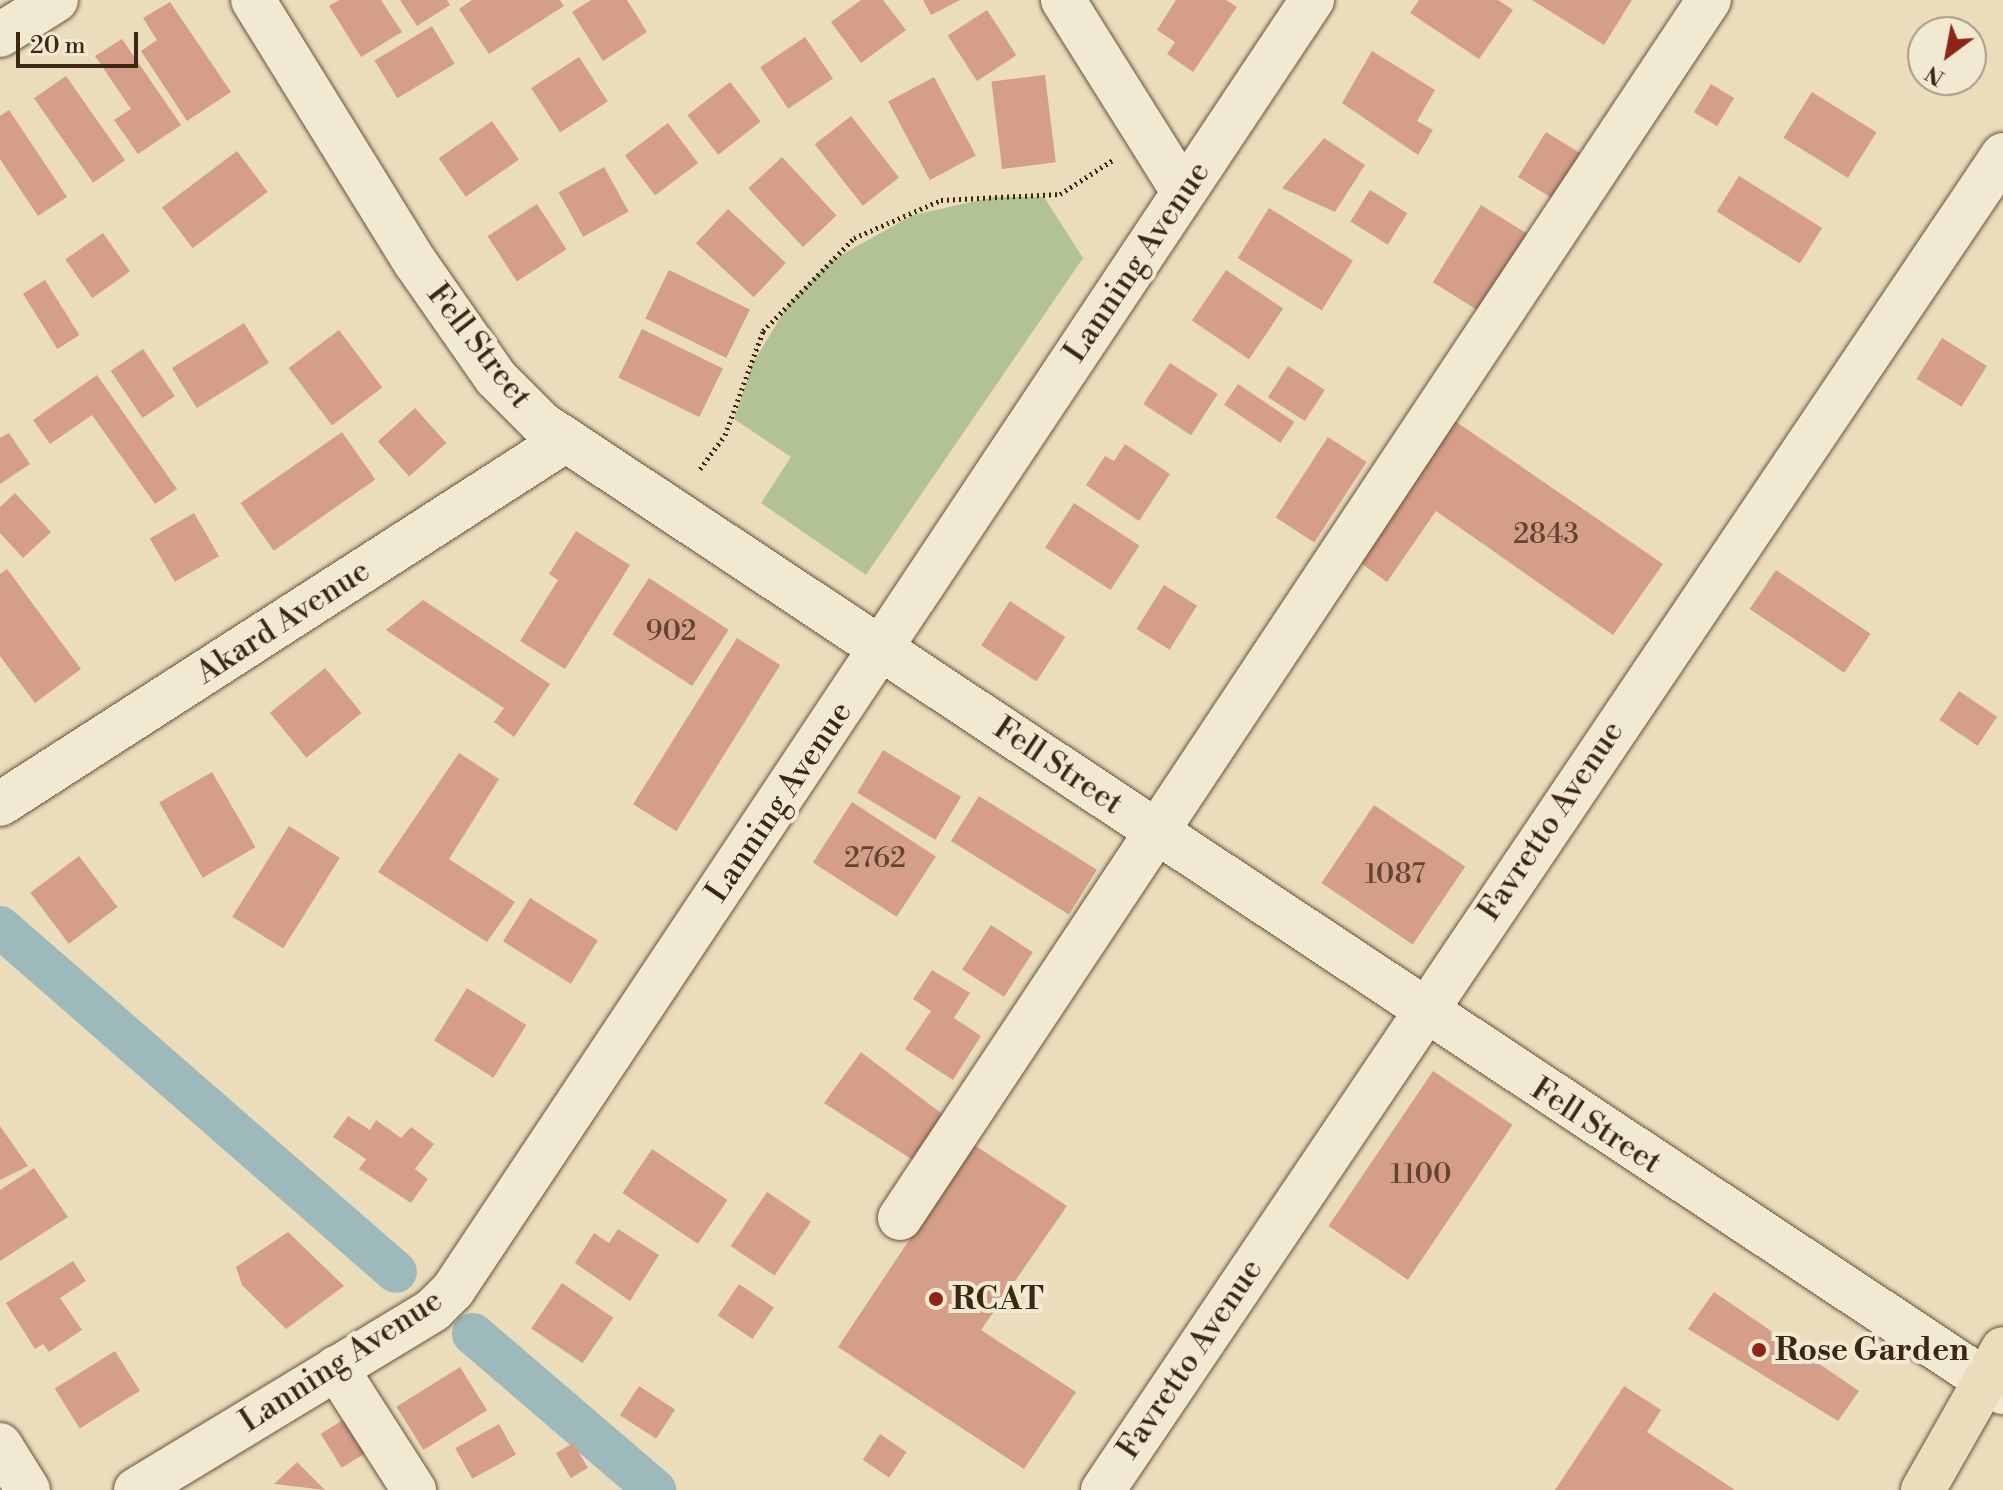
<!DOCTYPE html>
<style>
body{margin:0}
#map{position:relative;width:2003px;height:1490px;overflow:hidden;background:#ebddbc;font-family:"Libre Bodoni",serif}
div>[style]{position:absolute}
.green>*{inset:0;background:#b3c294}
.canal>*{height:42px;margin:-21px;padding:0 21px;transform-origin:21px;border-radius:21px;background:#9db9bb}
.building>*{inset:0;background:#d59e89;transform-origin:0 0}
.path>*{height:5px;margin-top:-2.5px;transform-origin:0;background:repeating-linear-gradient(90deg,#3c2712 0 2px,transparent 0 6px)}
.roads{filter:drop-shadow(0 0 2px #68543c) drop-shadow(0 0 2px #68543c)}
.minor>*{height:44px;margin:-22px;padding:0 22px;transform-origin:22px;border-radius:22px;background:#f2e9d3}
.major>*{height:44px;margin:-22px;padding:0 22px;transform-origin:22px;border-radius:22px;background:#ebddbc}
.dots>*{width:22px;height:22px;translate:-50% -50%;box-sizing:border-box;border:4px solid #f2e9d3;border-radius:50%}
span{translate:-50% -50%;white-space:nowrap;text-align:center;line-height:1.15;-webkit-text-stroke:8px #f2e9d3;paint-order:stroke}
.number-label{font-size:28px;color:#624530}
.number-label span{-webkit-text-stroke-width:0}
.street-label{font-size:32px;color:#3c2712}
.poi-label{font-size:32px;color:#3c2712;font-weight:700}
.left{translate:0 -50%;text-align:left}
.north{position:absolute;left:1907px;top:16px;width:80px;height:80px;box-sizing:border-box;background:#f2e9d3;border:2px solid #a99b86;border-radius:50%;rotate:212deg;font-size:22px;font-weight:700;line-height:32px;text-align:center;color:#3c2712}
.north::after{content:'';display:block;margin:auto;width:28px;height:36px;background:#8f2418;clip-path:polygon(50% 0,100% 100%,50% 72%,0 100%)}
.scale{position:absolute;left:16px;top:32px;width:122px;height:36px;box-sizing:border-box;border:4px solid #3c2712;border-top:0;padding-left:10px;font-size:24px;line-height:28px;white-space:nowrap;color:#3c2712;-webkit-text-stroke:6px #f2e9d3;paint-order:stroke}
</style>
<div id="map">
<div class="green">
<i style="clip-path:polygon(994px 197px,1044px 197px,1083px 258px,866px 575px,761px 503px,791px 457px,734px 419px,753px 363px,789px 303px,832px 260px,913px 215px)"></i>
</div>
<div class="canal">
<i style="left:0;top:927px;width:525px;rotate:41.06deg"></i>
<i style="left:473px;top:1334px;width:240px;rotate:40.6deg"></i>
</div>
<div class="building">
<i style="clip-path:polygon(339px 0,381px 0,402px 32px,361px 57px,329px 6px)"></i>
<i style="clip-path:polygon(400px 0,447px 0,450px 5px,417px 26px)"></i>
<i style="clip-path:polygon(472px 0,560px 0,564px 6px,489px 54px,459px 9px)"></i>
<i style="clip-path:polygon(591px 0,627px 0,647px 32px,603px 61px,572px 12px)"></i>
<i style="clip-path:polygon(861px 0,883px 0,906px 30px,861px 63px,831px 22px)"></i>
<i style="clip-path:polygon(923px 0,960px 0,931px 15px)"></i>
<i style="clip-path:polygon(1176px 0,1226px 0,1237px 7px,1193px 72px,1167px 54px,1175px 42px,1157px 30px)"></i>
<i style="clip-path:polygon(1419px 0,1498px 0,1513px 10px,1479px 59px,1410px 13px)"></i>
<i style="clip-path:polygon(1532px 0,1632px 0,1604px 45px)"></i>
<i style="clip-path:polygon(170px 2px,231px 92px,187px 121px,141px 51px,157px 40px,143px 18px)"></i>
<i style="left:987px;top:10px;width:54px;height:47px;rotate:57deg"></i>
<i style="left:432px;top:26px;width:44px;height:67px;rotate:59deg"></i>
<i style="left:805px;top:37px;width:50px;height:54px;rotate:56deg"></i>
<i style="clip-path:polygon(122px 39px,181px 125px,138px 154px,114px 120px,131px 109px,95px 56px)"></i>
<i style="clip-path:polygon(1372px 51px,1435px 90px,1417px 121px,1433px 130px,1418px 155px,1342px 103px)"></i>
<i style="left:579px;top:57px;width:53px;height:57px;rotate:57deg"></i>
<i style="left:1045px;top:75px;width:88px;height:54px;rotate:83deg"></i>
<i style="left:66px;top:76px;width:103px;height:39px;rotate:55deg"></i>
<i style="left:934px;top:77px;width:89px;height:52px;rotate:62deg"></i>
<i style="left:730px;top:82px;width:50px;height:54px;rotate:52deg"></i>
<i style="left:1711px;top:84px;width:27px;height:33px;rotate:31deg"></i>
<i style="left:1812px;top:92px;width:76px;height:54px;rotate:32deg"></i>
<i style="clip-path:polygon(9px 110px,67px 197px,38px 216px,0 159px,0 116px)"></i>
<i style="left:851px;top:116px;width:78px;height:46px;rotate:52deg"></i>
<i style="left:492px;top:121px;width:47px;height:65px;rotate:55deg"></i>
<i style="left:668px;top:123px;width:50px;height:54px;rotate:53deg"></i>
<i style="left:1546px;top:132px;width:45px;height:53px;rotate:32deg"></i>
<i style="clip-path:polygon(1324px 138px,1365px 165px,1335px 212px,1282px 188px)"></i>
<i style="left:237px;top:151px;width:51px;height:94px;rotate:53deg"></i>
<i style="left:782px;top:157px;width:80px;height:46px;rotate:47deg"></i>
<i style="left:604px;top:167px;width:51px;height:52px;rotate:61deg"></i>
<i style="left:1739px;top:176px;width:98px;height:42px;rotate:32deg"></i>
<i style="left:1370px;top:190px;width:44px;height:37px;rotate:32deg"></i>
<i style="left:537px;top:204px;width:54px;height:59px;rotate:57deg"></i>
<i style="left:1481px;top:205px;width:58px;height:91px;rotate:32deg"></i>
<i style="left:1269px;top:208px;width:99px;height:59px;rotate:32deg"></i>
<i style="left:728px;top:209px;width:79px;height:47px;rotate:43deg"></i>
<i style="left:103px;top:233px;width:47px;height:46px;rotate:55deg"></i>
<i style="left:669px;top:270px;width:90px;height:54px;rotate:26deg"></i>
<i style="left:1226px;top:270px;width:69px;height:61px;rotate:34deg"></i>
<i style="left:45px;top:280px;width:65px;height:26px;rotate:58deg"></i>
<i style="left:244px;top:323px;width:47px;height:85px;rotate:58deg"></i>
<i style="left:642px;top:329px;width:90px;height:54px;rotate:26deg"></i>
<i style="left:339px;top:330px;width:72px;height:63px;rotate:53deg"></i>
<i style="left:1942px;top:338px;width:53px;height:48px;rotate:32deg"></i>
<i style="left:143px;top:349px;width:57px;height:39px;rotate:56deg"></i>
<i style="left:1170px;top:363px;width:57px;height:49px;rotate:33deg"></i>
<i style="left:1288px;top:366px;width:44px;height:37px;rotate:33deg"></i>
<i style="clip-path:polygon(97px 375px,177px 489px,155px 504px,92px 415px,50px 444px,33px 420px)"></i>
<i style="left:1238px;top:384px;width:68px;height:25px;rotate:34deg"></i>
<i style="left:415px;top:408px;width:47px;height:50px;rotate:48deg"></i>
<i style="clip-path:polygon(1452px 419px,1663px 564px,1613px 635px,1436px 511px,1387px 582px,1355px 559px)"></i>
<i style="left:342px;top:432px;width:58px;height:124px;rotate:55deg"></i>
<i style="clip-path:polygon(9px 433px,30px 464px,0 484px,0 438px)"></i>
<i style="left:1328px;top:437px;width:46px;height:96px;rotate:33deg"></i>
<i style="clip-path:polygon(1125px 444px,1170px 474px,1139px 521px,1086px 485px,1105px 456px,1114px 461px)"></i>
<i style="clip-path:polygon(15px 493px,51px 532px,23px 558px,0 533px,0 507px)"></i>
<i style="left:1074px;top:503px;width:78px;height:53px;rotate:33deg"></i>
<i style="left:194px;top:513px;width:50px;height:51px;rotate:60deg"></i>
<i style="clip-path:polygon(576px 531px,630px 565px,565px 669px,520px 641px,558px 580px,549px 574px)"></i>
<i style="clip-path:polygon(7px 569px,81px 669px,35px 703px,0 656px,0 574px)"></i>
<i style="left:1776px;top:570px;width:114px;height:47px;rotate:34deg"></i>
<i style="left:649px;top:578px;width:95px;height:67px;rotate:33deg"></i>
<i style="left:1164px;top:585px;width:39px;height:52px;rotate:32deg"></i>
<i style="clip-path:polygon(423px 600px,550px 684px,514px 737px,494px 722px,504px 708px,386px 630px)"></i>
<i style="left:1010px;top:601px;width:66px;height:53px;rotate:33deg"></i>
<i style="left:737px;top:638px;width:51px;height:196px;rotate:32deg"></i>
<i style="left:325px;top:668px;width:58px;height:71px;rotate:51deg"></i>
<i style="left:1959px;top:691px;width:46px;height:35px;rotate:34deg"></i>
<i style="left:883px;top:750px;width:91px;height:50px;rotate:31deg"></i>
<i style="clip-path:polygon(459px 753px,499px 779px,449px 859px,515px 902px,487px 942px,378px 872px)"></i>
<i style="left:212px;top:772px;width:87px;height:61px;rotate:60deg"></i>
<i style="left:979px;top:796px;width:139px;height:53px;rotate:32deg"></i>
<i style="left:852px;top:802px;width:100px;height:72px;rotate:33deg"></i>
<i style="left:1374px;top:805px;width:110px;height:94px;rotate:34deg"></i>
<i style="left:289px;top:826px;width:60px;height:107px;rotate:32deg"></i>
<i style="left:79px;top:856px;width:64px;height:61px;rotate:53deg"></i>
<i style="left:530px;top:898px;width:80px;height:51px;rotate:32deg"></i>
<i style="left:991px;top:925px;width:50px;height:53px;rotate:33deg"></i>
<i style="clip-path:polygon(932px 970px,970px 993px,954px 1018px,981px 1036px,953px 1080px,905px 1049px,931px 1011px,913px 999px)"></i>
<i style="left:467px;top:988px;width:70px;height:62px;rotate:32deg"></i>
<i style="clip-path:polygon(861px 1052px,946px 1117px,916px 1162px,824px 1103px)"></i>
<i style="left:1433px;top:1071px;width:96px;height:187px;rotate:34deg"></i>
<i style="clip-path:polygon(348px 1116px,370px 1130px,376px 1120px,401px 1138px,411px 1127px,434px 1144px,415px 1169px,428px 1179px,411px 1203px,359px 1169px,366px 1159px,333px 1137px)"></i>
<i style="clip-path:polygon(0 1126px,28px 1166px,0 1180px)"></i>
<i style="clip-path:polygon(973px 1144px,1067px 1206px,981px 1330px,1076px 1392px,1024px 1469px,838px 1347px)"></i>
<i style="left:652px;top:1149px;width:91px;height:53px;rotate:34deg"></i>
<i style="clip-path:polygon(34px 1168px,68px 1217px,0 1261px,0 1190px)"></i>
<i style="left:767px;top:1192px;width:53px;height:65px;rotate:34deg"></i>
<i style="clip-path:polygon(618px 1229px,659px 1255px,630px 1301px,575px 1263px,594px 1233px,609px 1243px)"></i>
<i style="clip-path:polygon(288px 1232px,344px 1286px,286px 1329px,242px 1285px,236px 1267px)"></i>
<i style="clip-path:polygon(73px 1261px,86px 1281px,60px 1298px,82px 1330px,49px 1352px,43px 1344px,35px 1349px,6px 1303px)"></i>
<i style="left:562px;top:1283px;width:62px;height:55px;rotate:34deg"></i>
<i style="left:739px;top:1284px;width:42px;height:38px;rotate:34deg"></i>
<i style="clip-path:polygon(1714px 1292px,1859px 1391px,1838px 1421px,1688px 1329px)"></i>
<i style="left:115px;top:1351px;width:47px;height:71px;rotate:58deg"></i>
<i style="left:460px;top:1367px;width:51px;height:75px;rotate:58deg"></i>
<i style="left:639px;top:1386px;width:43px;height:35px;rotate:33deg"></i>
<i style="clip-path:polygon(1624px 1386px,1661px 1410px,1647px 1432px,1735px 1490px,1555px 1490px)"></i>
<i style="left:346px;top:1418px;width:40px;height:30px;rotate:58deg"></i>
<i style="left:499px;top:1424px;width:35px;height:50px;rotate:61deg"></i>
<i style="left:880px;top:1434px;width:32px;height:31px;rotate:34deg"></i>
<i style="left:573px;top:1443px;width:29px;height:20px;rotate:59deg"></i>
<i style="clip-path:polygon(297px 1462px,325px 1490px,274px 1484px)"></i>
</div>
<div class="path">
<i style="left:700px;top:469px;width:42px;rotate:-53.7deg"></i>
<i style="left:725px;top:435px;width:111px;rotate:-69.9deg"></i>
<i style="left:763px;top:331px;width:130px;rotate:-45.6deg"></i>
<i style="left:854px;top:238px;width:95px;rotate:-23.6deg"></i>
<i style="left:941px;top:200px;width:119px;rotate:-2.9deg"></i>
<i style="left:1060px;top:194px;width:63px;rotate:-32.7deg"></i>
</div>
<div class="roads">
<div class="minor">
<i style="left:253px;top:0;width:308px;rotate:58.3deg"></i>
<i style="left:415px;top:262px;width:141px;rotate:55.1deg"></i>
<i style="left:496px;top:378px;width:65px;rotate:45deg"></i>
<i style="left:542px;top:424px;width:1753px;rotate:33.53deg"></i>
<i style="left:1063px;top:0;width:226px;rotate:57.9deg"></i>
<i style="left:0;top:35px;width:66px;rotate:-32deg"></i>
<i style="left:0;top:804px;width:673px;rotate:-32.75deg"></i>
<i style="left:900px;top:1218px;width:1462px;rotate:-56.41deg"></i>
<i style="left:336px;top:1368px;width:145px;rotate:57.4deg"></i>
<i style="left:0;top:1445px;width:53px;rotate:58.1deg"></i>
<i style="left:136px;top:1490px;width:347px;rotate:-31.2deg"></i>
<i style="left:433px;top:1310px;width:28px;rotate:-45deg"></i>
<i style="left:453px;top:1290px;width:1550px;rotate:-56.34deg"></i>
<i style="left:1103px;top:1490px;width:1610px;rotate:-56.01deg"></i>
</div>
<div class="major">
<i style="left:1923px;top:1490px;width:162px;rotate:-60.4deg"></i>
</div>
</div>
<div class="dots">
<i style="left:936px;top:1299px;background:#8f2418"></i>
<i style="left:1759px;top:1350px;background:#8f2418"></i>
</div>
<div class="number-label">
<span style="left:1546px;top:535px">2843</span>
<span style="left:671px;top:632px">902</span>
<span style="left:875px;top:859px">2762</span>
<span style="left:1395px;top:875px">1087</span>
<span style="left:1421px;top:1175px">1100</span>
</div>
<div class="street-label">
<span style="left:1137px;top:262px;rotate:-56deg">Lanning Avenue</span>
<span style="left:479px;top:346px;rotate:52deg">Fell Street</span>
<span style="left:283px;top:622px;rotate:-33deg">Akard Avenue</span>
<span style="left:1058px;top:766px;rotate:34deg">Fell Street</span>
<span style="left:779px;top:802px;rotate:-56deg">Lanning Avenue</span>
<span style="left:1551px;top:821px;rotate:-56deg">Favretto Avenue</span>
<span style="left:1596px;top:1126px;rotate:33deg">Fell Street</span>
<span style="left:1190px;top:1359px;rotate:-56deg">Favretto Avenue</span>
<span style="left:341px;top:1361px;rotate:-33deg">Lanning Avenue</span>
</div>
<div class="poi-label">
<span class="left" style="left:952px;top:1299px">RCAT</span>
<span class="left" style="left:1775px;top:1350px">Rose Garden</span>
</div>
<div class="north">N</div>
<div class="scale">20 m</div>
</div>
